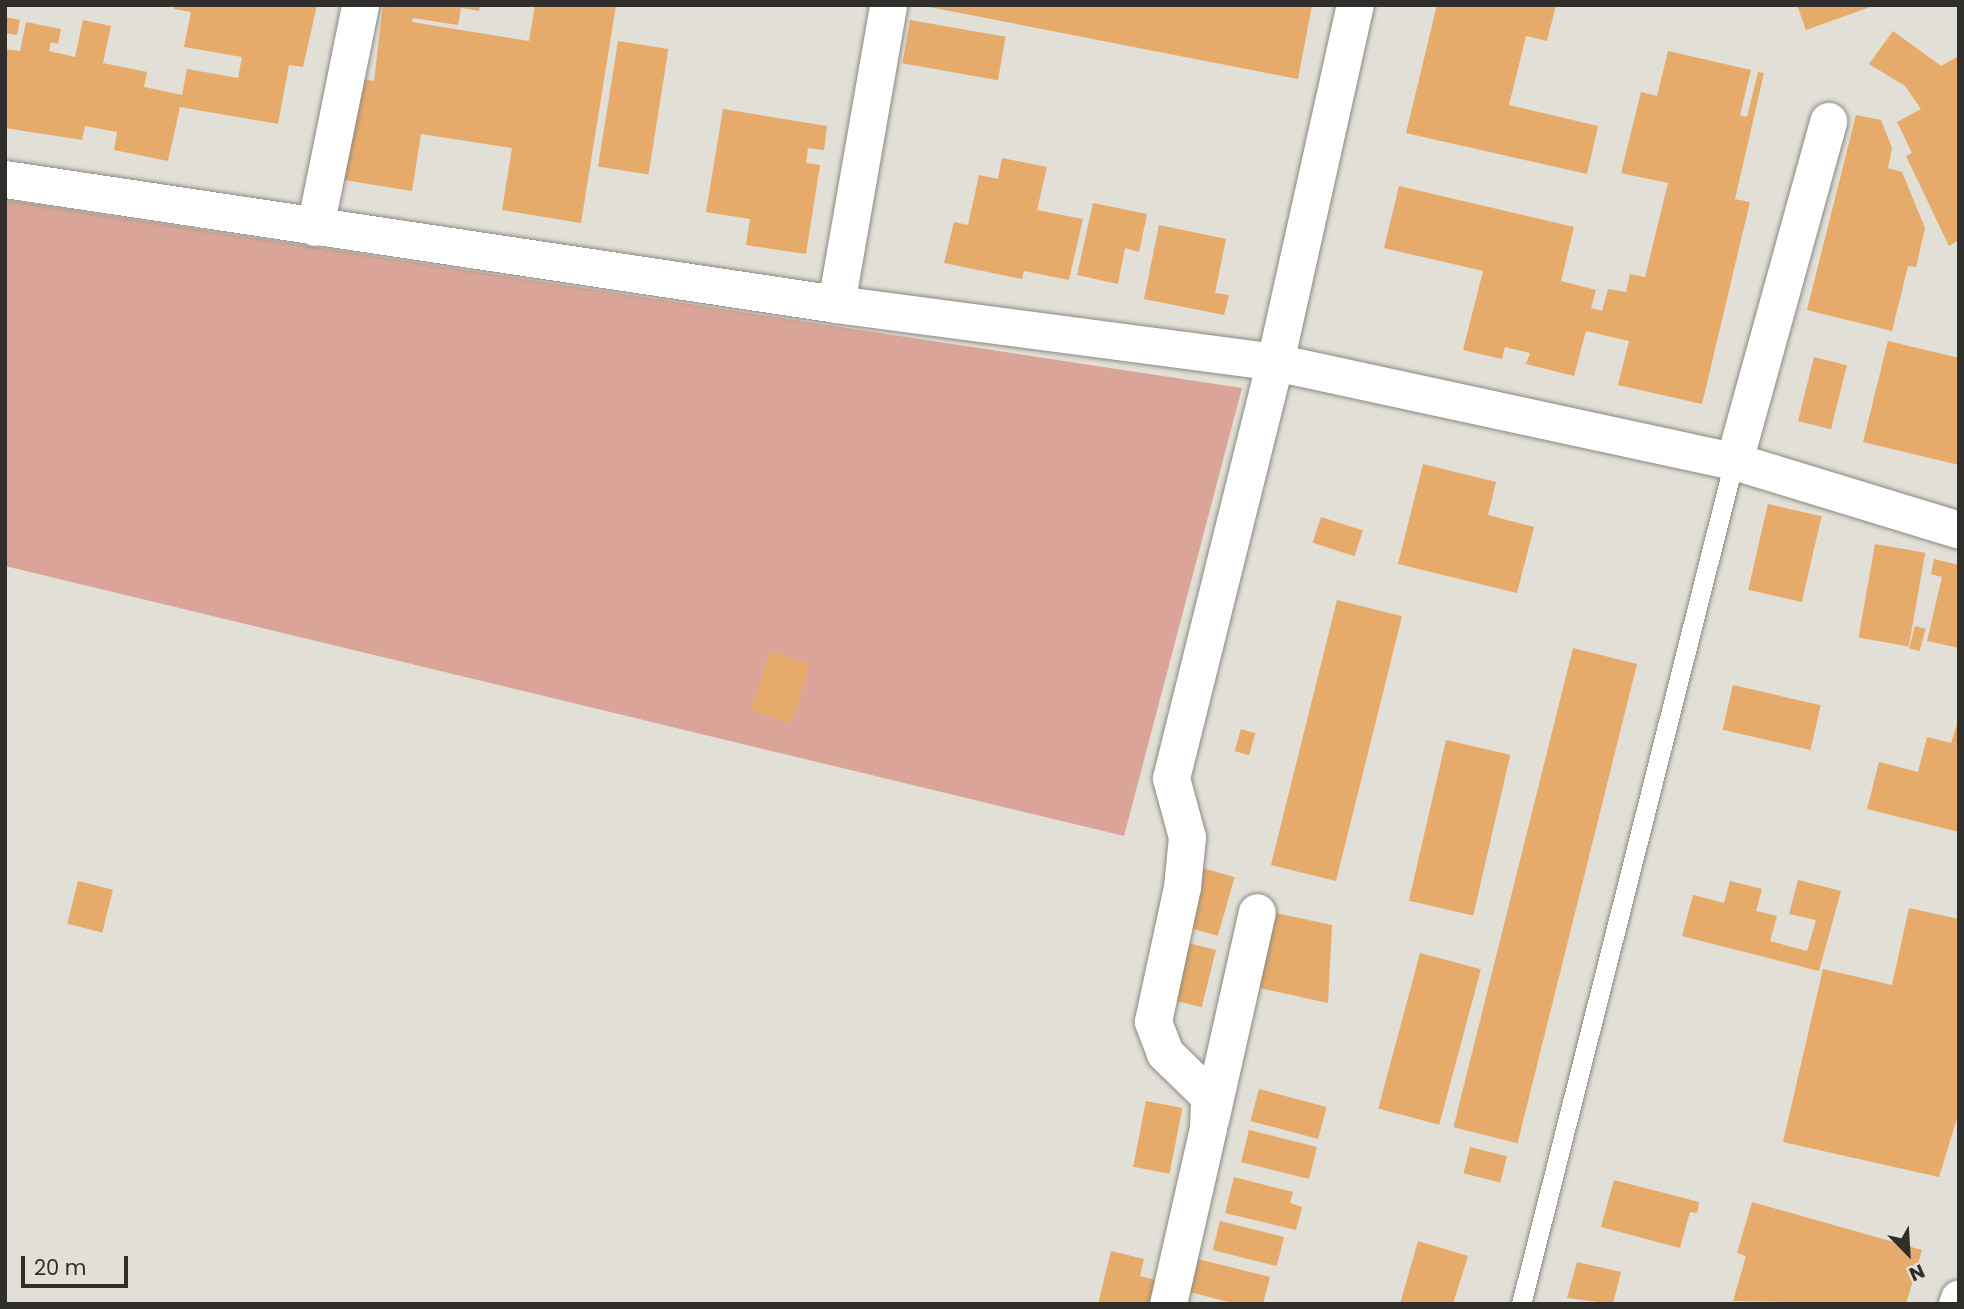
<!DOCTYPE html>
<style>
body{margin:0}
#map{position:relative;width:1964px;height:1309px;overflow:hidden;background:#e1dfd6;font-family:Poppins,sans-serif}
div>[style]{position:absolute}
.green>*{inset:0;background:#daa598}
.building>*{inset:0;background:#e6aa6b;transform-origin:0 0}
.roads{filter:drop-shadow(0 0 2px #8a8981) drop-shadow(0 0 2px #8a8981)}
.lane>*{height:19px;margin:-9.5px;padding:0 9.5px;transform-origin:9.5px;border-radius:9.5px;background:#fff}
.street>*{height:37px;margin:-18.5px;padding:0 18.5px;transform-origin:18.5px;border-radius:18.5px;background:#fff}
span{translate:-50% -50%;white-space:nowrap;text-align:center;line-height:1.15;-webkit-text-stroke:7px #e1dfd6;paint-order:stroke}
.frame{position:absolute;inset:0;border:7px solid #2f2e2b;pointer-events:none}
.north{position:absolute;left:1873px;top:1218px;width:70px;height:70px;-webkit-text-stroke:5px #e1dfd6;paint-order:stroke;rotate:156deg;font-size:19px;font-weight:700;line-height:28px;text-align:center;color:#2f2e2b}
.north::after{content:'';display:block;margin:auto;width:24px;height:32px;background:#2f2e2b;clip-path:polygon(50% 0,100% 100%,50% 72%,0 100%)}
.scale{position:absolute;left:21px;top:1256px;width:107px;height:32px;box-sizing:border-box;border:4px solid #2f2e2b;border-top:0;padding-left:9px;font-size:21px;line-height:24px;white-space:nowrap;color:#2f2e2b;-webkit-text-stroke:5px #e1dfd6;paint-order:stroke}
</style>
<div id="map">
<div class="green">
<i style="clip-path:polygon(5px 200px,1242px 388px,1124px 836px,5px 566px)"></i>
</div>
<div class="building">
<i style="clip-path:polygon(175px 5px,317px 5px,303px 67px,289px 65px,278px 124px,180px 107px,168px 161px,114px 150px,117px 132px,85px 126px,82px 140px,5px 128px,5px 49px,20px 51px,26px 22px,61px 29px,58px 44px,51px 42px,49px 51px,75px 57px,83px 20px,111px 26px,103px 63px,147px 72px,144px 87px,182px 95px,187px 69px,238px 78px,242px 57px,184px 47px,191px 12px,174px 9px)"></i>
<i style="clip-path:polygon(383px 5px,480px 5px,479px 11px,461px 8px,458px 25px,413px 18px,412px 22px,529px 41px,535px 5px,616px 5px,581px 223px,502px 210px,512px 148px,421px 134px,412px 191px,338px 179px,354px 78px,374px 81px)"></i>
<i style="clip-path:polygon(919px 5px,1312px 5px,1298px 79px)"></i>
<i style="clip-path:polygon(1437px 5px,1556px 5px,1547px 41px,1526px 36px,1509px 105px,1598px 126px,1587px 174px,1406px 133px)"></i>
<i style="clip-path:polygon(1797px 5px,1873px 5px,1873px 6px,1806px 30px)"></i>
<i style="clip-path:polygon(5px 17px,20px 20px,17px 35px,5px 33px)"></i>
<i style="left:910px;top:20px;width:97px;height:44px;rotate:10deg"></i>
<i style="clip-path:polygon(1893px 31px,1941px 66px,1959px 56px,1959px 240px,1949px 246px,1906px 156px,1912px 153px,1897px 122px,1921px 109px,1905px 86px,1869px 64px)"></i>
<i style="left:618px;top:41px;width:51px;height:127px;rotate:9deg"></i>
<i style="clip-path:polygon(1668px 51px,1751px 70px,1740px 115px,1747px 117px,1758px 72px,1764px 73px,1735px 199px,1750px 202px,1702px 404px,1618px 385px,1629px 341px,1586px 331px,1574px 376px,1526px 364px,1530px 353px,1505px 347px,1502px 359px,1463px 350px,1483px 271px,1384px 248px,1399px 186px,1574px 227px,1561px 281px,1596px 290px,1591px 308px,1602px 311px,1608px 289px,1626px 292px,1630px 274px,1645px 277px,1668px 183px,1621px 173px,1641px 92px,1657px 96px)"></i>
<i style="clip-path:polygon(723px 109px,827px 126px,824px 150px,808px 148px,806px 163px,820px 165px,806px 254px,746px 245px,750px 219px,706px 212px)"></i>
<i style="clip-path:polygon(1856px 115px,1881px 120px,1892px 148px,1888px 168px,1902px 172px,1925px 228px,1916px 267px,1908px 266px,1892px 331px,1807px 310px)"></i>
<i style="clip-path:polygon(1002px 158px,1047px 167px,1037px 210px,1083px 219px,1069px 280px,1024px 271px,1022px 279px,944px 263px,954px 222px,968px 225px,979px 175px,998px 179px)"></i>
<i style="clip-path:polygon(1093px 203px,1147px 214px,1139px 252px,1125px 248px,1118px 284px,1077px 275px)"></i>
<i style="clip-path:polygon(1159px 225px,1226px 239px,1215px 293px,1229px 295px,1224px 315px,1144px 299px)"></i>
<i style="clip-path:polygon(1888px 341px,1959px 358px,1959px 465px,1863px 442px)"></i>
<i style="left:1814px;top:357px;width:34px;height:66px;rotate:14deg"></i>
<i style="clip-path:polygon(1423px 464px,1496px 482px,1488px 515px,1534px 527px,1517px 593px,1398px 564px)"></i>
<i style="left:1768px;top:504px;width:55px;height:88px;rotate:13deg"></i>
<i style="left:1321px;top:517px;width:44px;height:27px;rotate:18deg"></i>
<i style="left:1875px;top:544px;width:51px;height:95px;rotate:10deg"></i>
<i style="clip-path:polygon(1934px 559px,1959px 565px,1959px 648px,1927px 641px,1942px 577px,1931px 574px)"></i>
<i style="left:1337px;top:600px;width:67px;height:273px;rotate:14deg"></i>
<i style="left:1915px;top:626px;width:11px;height:23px;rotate:15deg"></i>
<i style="left:1573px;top:648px;width:66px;height:494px;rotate:14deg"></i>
<i style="left:770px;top:651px;width:42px;height:62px;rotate:18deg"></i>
<i style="left:1733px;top:685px;width:90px;height:46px;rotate:13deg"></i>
<i style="clip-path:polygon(1959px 718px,1959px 832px,1867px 809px,1879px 762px,1918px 772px,1927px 737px,1951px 743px)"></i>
<i style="left:1241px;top:729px;width:15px;height:23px;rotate:16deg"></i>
<i style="left:1446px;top:740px;width:66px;height:165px;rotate:13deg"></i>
<i style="left:1199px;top:867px;width:37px;height:61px;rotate:16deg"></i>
<i style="clip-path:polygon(1798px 880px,1841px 891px,1819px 971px,1682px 936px,1693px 895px,1724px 903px,1730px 881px,1762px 889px,1756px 911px,1777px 916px,1770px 941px,1807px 951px,1816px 920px,1789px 914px)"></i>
<i style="left:78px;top:881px;width:36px;height:44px;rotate:14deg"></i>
<i style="clip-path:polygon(1909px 908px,1959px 919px,1959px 1112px,1939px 1177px,1783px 1142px,1823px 969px,1892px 985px)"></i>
<i style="clip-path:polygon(1271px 912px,1332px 925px,1328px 1003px,1255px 987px)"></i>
<i style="left:1180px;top:941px;width:37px;height:59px;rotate:14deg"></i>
<i style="left:1420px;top:953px;width:63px;height:161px;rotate:15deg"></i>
<i style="left:1259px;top:1089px;width:70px;height:33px;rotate:15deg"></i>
<i style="left:1146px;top:1101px;width:37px;height:67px;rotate:11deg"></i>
<i style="left:1249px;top:1130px;width:70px;height:33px;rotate:14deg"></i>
<i style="left:1470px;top:1147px;width:38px;height:27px;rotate:14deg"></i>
<i style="clip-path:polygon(1234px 1177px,1293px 1192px,1290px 1203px,1302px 1207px,1296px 1230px,1225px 1213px)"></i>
<i style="clip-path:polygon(1614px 1180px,1699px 1202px,1697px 1213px,1690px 1212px,1680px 1248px,1601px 1227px)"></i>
<i style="clip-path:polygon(1752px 1202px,1922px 1250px,1906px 1304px,1733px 1301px,1746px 1256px,1737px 1253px)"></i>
<i style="left:1220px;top:1221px;width:66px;height:30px;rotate:14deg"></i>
<i style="clip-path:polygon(1418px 1241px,1468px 1256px,1453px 1304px,1400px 1304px)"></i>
<i style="clip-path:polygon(1111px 1251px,1144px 1259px,1140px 1276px,1159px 1281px,1153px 1304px,1098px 1304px)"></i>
<i style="clip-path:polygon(1198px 1259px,1270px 1277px,1263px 1304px,1236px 1304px,1190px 1292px)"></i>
<i style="clip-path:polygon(1577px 1262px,1621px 1272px,1613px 1304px,1567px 1298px)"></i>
</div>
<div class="roads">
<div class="lane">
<i style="left:1521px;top:1304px;width:869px;rotate:-75.82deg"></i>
</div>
<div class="street">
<i style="left:5px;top:179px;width:840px;rotate:8.55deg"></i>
<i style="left:836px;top:304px;width:443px;rotate:7.5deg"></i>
<i style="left:1275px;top:362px;width:470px;rotate:12.2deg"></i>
<i style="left:1734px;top:461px;width:235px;rotate:17deg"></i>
<i style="left:315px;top:227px;width:227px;rotate:-78.5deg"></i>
<i style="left:836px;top:304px;width:303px;rotate:-80.1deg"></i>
<i style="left:1734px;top:461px;width:353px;rotate:-74.5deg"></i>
<i style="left:1210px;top:1120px;width:213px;rotate:-77.3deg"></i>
<i style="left:1168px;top:1304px;width:180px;rotate:-77.2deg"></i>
<i style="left:1208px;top:1128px;width:32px;rotate:-88deg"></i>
<i style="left:1209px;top:1096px;width:62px;rotate:-135.7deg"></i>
<i style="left:1165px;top:1053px;width:34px;rotate:-111deg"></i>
<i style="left:1153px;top:1021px;width:137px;rotate:-77.8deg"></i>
<i style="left:1182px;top:887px;width:50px;rotate:-84.3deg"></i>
<i style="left:1187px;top:837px;width:61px;rotate:-105.2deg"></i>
<i style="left:1171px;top:778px;width:429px;rotate:-76deg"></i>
<i style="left:1275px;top:362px;width:366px;rotate:-77.4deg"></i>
<i style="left:1957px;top:1304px;width:6px;rotate:-72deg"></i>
</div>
</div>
<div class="frame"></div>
<div class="north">N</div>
<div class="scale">20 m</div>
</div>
